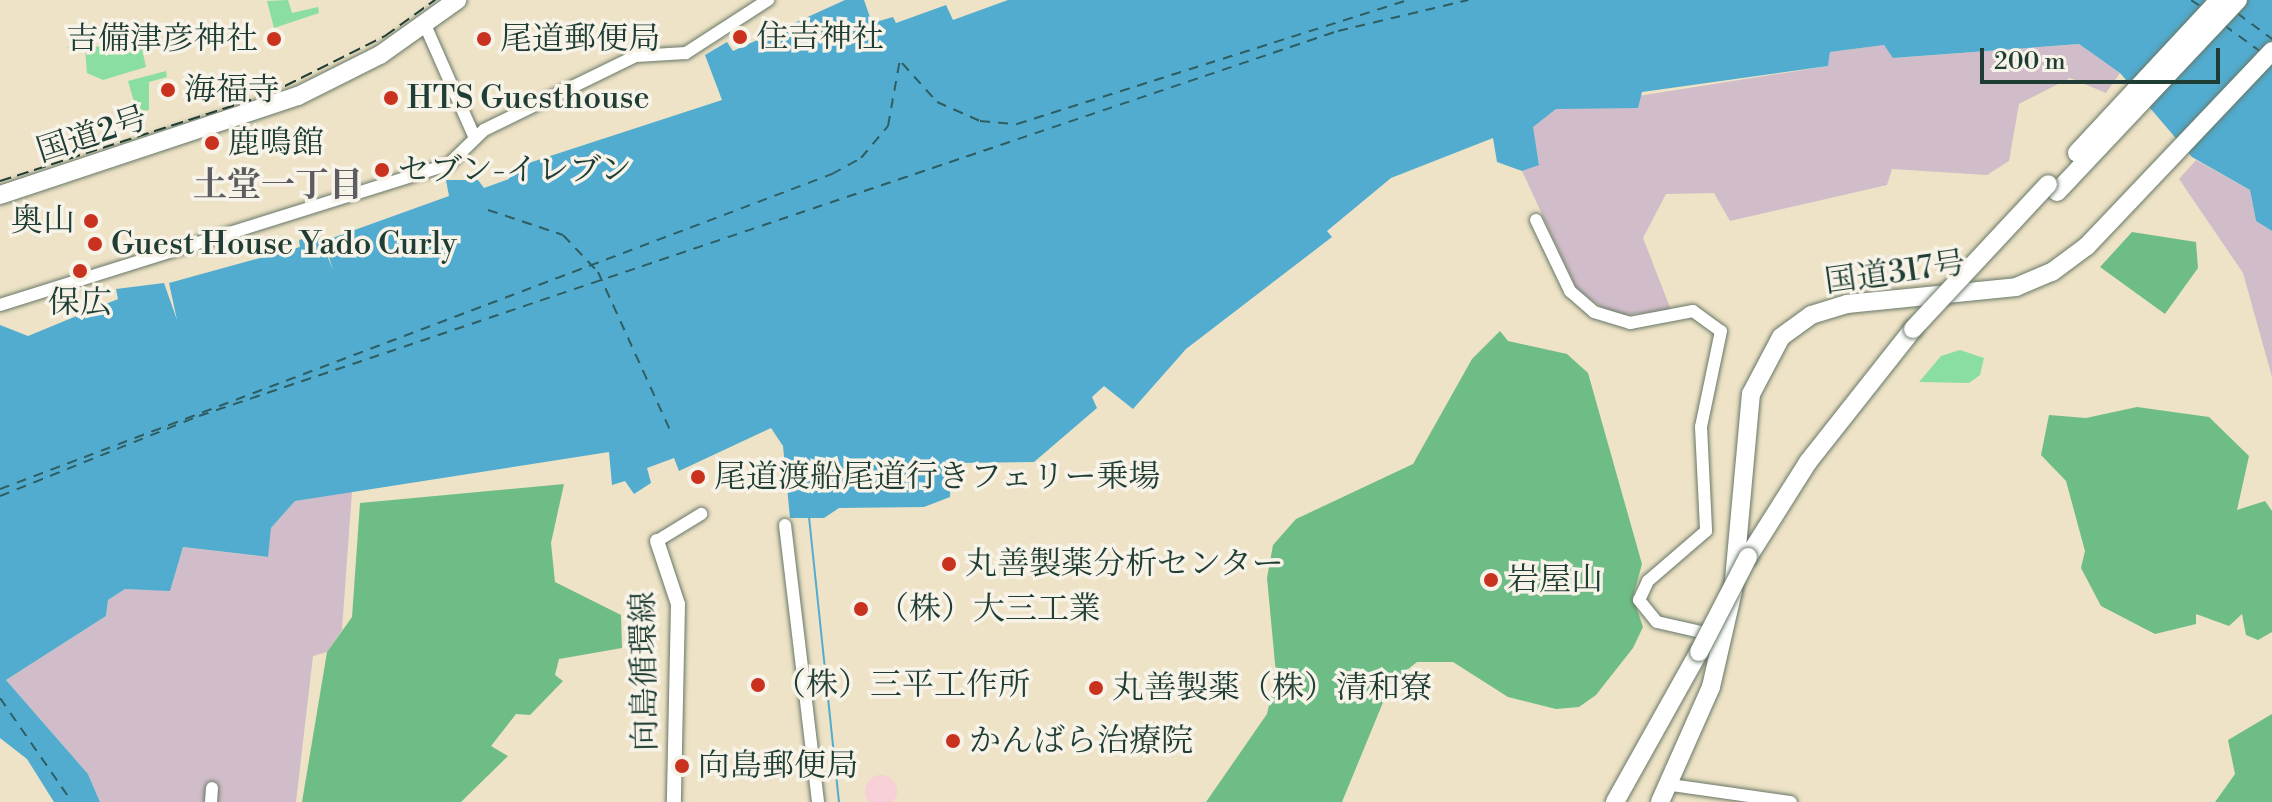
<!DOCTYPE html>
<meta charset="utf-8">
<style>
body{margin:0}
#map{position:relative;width:2272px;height:802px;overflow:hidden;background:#eee3c6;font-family:"Libre Bodoni","Noto Serif JP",serif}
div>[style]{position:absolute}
.built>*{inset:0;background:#f6cfd7}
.round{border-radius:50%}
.industrial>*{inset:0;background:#d1bdc9}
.green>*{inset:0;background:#8adea0}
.forest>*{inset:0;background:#6fbd86}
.water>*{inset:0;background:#51accf}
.stream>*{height:2px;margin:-1px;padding:0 1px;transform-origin:1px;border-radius:1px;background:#51accf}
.ferry>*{height:2px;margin-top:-1px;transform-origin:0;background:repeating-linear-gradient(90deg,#2e5e62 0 10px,transparent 0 18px)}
.roads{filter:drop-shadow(0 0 2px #677767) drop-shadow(0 0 2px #677767)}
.minor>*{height:12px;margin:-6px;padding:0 6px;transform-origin:6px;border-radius:6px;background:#fff}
.major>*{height:14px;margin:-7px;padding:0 7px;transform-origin:7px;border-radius:7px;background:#fff}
.highway>*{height:18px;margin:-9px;padding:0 9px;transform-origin:9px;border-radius:9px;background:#fff}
.rail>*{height:2px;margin-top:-1px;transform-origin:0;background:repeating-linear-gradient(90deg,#1f3d34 0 12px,transparent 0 18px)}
.bridges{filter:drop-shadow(0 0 2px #677767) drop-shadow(0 0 2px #677767)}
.highway-bridge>*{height:18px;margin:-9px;padding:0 9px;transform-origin:9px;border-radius:9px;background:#fff}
.dots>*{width:22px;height:22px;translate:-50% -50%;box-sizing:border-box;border:4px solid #f7f3e8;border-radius:50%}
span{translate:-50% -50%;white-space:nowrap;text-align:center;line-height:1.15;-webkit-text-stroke:7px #f7f3e8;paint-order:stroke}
.poi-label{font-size:32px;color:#1f3d34}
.left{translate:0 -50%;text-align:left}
.right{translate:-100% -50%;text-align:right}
.street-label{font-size:32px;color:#1f3d34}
.neighbourhood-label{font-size:34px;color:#5c5c61;font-weight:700}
.scale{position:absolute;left:1980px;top:48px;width:240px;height:36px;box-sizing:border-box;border:4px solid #1f3d34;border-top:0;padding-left:10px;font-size:24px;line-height:28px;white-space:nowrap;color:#1f3d34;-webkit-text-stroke:6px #f7f3e8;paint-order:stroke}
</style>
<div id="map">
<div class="built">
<i class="round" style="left:865px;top:775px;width:32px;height:32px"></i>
</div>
<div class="industrial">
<i style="clip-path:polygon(2079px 44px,2120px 73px,2106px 93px,2070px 78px,2019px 104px,2009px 161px,1987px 175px,1892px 169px,1887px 185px,1730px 221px,1714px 193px,1666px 194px,1643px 238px,1671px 310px,1615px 316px,1577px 290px,1522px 171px,1539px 164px,1532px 127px,1556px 109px,1828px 66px,1830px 52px,1884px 45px,1894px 58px)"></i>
<i style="clip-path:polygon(2196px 160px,2250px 190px,2256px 221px,2272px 231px,2272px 377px,2243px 273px,2179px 179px)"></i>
<i style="clip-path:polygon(352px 491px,342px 630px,327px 652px,313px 656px,296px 802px,100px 802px,88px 774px,6px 680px,106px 616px,108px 600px,125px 589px,170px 590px,183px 547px,267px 557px,271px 528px,295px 501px)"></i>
</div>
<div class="green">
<i style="clip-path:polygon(288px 0,292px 13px,318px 7px,319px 13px,274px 28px,267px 1px)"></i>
<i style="clip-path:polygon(139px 36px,146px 67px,103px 80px,87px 73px,85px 49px,65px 47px,125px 46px)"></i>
<i style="clip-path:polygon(166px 71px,167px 77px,149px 82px,149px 110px,137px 112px,128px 81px)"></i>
<i style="clip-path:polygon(1960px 350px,1984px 358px,1980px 375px,1969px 383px,1919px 382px,1941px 356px)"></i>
</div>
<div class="forest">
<i style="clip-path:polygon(2132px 232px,2196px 242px,2198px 268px,2165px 314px,2100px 267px)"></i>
<i style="clip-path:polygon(1500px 331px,1508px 341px,1567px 354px,1588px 373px,1642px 564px,1633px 597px,1643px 627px,1633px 648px,1596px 695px,1579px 707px,1556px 709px,1508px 697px,1453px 662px,1417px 662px,1391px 683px,1342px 802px,1206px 802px,1267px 714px,1276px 674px,1267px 578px,1273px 545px,1296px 519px,1413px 464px,1472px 359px)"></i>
<i style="clip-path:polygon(2137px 407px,2209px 417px,2249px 456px,2237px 510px,2265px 501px,2272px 511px,2272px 632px,2258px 640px,2246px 635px,2242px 614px,2229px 626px,2196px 614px,2196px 624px,2155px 634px,2101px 606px,2081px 568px,2085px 551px,2066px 481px,2041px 455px,2049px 415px,2086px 418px)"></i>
<i style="clip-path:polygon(564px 484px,551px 543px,555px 582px,621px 615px,622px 648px,559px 659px,555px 675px,563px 681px,530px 715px,516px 714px,491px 746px,508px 756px,461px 802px,302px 802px,327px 652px,352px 617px,360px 503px)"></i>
<i style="clip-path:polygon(2272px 714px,2272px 802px,2215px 802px,2235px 774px,2228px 740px)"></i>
</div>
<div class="water">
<i style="clip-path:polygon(845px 0,864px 0,872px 23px,893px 17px,896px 23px,946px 5px,953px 20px,1008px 0,2272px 0,2272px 231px,2256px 221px,2250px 190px,2192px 157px,2120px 73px,2079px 44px,1893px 58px,1884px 45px,1830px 52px,1828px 66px,1642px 92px,1638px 108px,1556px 109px,1533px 127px,1539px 165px,1522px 171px,1497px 162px,1493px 138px,1391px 178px,1327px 231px,1332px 237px,1186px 349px,1133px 409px,1104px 386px,1092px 397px,1097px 408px,1034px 462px,952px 463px,950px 497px,924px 507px,839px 508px,824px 518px,790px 518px,783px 446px,771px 428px,679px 471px,674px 458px,647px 468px,651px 483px,634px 494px,625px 481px,612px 485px,609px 452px,295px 501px,271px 528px,268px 557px,183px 547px,170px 591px,125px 589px,108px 600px,106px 616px,6px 680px,88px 774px,100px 802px,54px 802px,27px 759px,0 738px,0 325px,28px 336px,118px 299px,116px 289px,164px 283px,177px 320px,169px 283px,300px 247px,299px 240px,312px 236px,320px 238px,333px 270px,324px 241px,449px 196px,446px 180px,478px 180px,484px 188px,509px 179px,507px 170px,722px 100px,705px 55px,727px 42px,733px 51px)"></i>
</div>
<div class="stream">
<i style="left:809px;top:517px;width:287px;rotate:84deg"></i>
</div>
<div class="ferry">
<i style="left:2191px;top:0;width:11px;rotate:34deg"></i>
<i style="left:2237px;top:13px;width:44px;rotate:36.6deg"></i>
<i style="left:2224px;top:25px;width:46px;rotate:36.1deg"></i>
<i style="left:902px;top:63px;width:52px;rotate:48.1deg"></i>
<i style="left:937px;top:102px;width:47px;rotate:23.8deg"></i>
<i style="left:980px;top:121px;width:37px;rotate:5deg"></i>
<i style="left:1017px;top:124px;width:411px;rotate:-17.6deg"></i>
<i style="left:488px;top:210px;width:79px;rotate:18.4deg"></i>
<i style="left:563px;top:235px;width:51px;rotate:46.6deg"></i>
<i style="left:598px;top:272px;width:174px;rotate:65.5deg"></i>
<i style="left:0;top:489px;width:890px;rotate:-20.74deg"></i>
<i style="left:832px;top:174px;width:33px;rotate:-29deg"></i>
<i style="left:861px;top:158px;width:42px;rotate:-49.8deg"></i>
<i style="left:888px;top:126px;width:68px;rotate:-79.8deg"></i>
<i style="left:0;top:496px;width:214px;rotate:-21.9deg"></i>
<i style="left:199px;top:416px;width:1202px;rotate:-18.68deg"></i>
<i style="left:1338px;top:31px;width:134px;rotate:-13.4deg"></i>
<i style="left:0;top:698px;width:126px;rotate:55.3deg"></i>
</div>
<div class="roads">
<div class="minor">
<i style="left:425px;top:25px;width:121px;rotate:66.2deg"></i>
<i style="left:1536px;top:220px;width:79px;rotate:64.4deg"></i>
<i style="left:1570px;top:291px;width:32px;rotate:41deg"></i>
<i style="left:1594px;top:312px;width:38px;rotate:17deg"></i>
<i style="left:1630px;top:323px;width:64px;rotate:-10.8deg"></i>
<i style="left:1693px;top:311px;width:34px;rotate:36deg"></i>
<i style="left:1721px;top:331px;width:98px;rotate:101.8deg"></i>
<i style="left:1701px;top:427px;width:104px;rotate:87.2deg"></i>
<i style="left:1706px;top:531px;width:77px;rotate:139.2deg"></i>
<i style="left:1648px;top:581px;width:21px;rotate:115deg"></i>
<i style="left:1639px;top:600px;width:28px;rotate:51deg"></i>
<i style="left:1657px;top:622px;width:58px;rotate:12.8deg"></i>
<i style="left:0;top:305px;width:469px;rotate:-17.4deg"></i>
<i style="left:448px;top:165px;width:50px;rotate:-44.2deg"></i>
<i style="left:484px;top:130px;width:169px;rotate:-26deg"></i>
<i style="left:636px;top:56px;width:50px;rotate:-3.4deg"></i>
<i style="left:686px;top:53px;width:98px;rotate:-32.9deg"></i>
<i style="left:785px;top:525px;width:279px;rotate:83.2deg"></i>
<i style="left:657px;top:541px;width:52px;rotate:-31.5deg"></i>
<i style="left:1671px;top:785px;width:121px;rotate:8.1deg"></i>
<i style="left:211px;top:802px;width:14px;rotate:-86deg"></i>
</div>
<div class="major">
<i style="left:657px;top:541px;width:66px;rotate:71.6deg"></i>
<i style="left:678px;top:604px;width:198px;rotate:91.2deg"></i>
</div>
<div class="highway">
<i style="left:2077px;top:153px;width:209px;rotate:-47.1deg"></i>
<i style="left:2057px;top:192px;width:264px;rotate:-46.7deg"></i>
<i style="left:0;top:195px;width:314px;rotate:-18.4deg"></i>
<i style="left:298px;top:96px;width:92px;rotate:-26.6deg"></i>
<i style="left:380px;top:55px;width:95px;rotate:-35.5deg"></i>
<i style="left:1748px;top:557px;width:112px;rotate:-57.7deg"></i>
<i style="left:1808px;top:462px;width:169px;rotate:-51.7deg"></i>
<i style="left:1615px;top:802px;width:172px;rotate:-60.8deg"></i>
<i style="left:1660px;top:802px;width:126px;rotate:-66.1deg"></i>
<i style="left:1711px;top:687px;width:98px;rotate:-77.1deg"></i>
<i style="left:1733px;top:591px;width:198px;rotate:-84.8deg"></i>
<i style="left:1751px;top:394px;width:64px;rotate:-62.2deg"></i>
<i style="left:1781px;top:337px;width:37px;rotate:-36deg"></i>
<i style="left:1811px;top:315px;width:38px;rotate:-17deg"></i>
<i style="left:1847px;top:304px;width:170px;rotate:-5.7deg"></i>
<i style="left:2016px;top:287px;width:39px;rotate:-23deg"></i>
<i style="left:2052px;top:272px;width:44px;rotate:-36.6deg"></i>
<i style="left:2087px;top:246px;width:269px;rotate:-46.5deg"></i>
</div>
</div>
<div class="rail">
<i style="left:0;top:181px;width:283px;rotate:-17.9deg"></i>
<i style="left:269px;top:94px;width:130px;rotate:-26.6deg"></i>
<i style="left:385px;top:36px;width:62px;rotate:-35.8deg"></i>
</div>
<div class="bridges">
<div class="highway-bridge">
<i style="left:1913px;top:329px;width:198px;rotate:-47deg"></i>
<i style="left:1699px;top:652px;width:107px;rotate:-62.7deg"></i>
</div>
</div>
<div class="dots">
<i style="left:740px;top:37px;background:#c8321e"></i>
<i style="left:274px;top:39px;background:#c8321e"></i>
<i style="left:484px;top:39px;background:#c8321e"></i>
<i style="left:168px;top:90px;background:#c8321e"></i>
<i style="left:391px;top:98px;background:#c8321e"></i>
<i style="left:212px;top:143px;background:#c8321e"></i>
<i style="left:382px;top:170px;background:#c8321e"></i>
<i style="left:91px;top:221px;background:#c8321e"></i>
<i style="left:95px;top:244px;background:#c8321e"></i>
<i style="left:80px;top:271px;background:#c8321e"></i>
<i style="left:698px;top:477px;background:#c8321e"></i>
<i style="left:949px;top:564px;background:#c8321e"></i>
<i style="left:1491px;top:580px;background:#c8321e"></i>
<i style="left:861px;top:609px;background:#c8321e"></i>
<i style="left:758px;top:685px;background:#c8321e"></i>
<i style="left:1096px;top:688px;background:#c8321e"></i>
<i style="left:953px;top:741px;background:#c8321e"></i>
<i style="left:682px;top:766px;background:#c8321e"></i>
</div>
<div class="poi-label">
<span class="left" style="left:756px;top:37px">住吉神社</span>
<span class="right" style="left:258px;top:39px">吉備津彦神社</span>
<span class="left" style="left:500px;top:39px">尾道郵便局</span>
<span class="left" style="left:184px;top:90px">海福寺</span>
<span class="left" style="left:407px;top:98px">HTS Guesthouse</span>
<span class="left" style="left:228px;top:143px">鹿鳴館</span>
<span class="left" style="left:398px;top:170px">セブン-イレブン</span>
<span class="right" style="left:75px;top:221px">奥山</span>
<span class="left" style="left:111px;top:244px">Guest House Yado Curly</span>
<span style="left:80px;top:303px">保広</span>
<span class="left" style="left:714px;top:477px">尾道渡船尾道行きフェリー乗場</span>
<span class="left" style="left:965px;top:564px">丸善製薬分析センター</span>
<span class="left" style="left:1507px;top:580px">岩屋山</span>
<span class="left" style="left:877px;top:609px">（株）大三工業</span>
<span class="left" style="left:774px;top:685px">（株）三平工作所</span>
<span class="left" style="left:1112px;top:688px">丸善製薬（株）清和寮</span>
<span class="left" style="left:969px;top:741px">かんばら治療院</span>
<span class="left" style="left:698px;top:766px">向島郵便局</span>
</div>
<div class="street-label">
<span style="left:92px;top:135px;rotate:-18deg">国道2号</span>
<span style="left:1895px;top:273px;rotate:-8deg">国道317号</span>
<span style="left:645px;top:671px;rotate:-91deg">向島循環線</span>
</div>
<div class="neighbourhood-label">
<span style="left:278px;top:187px">土堂一丁目</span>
</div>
<div class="scale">200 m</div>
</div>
